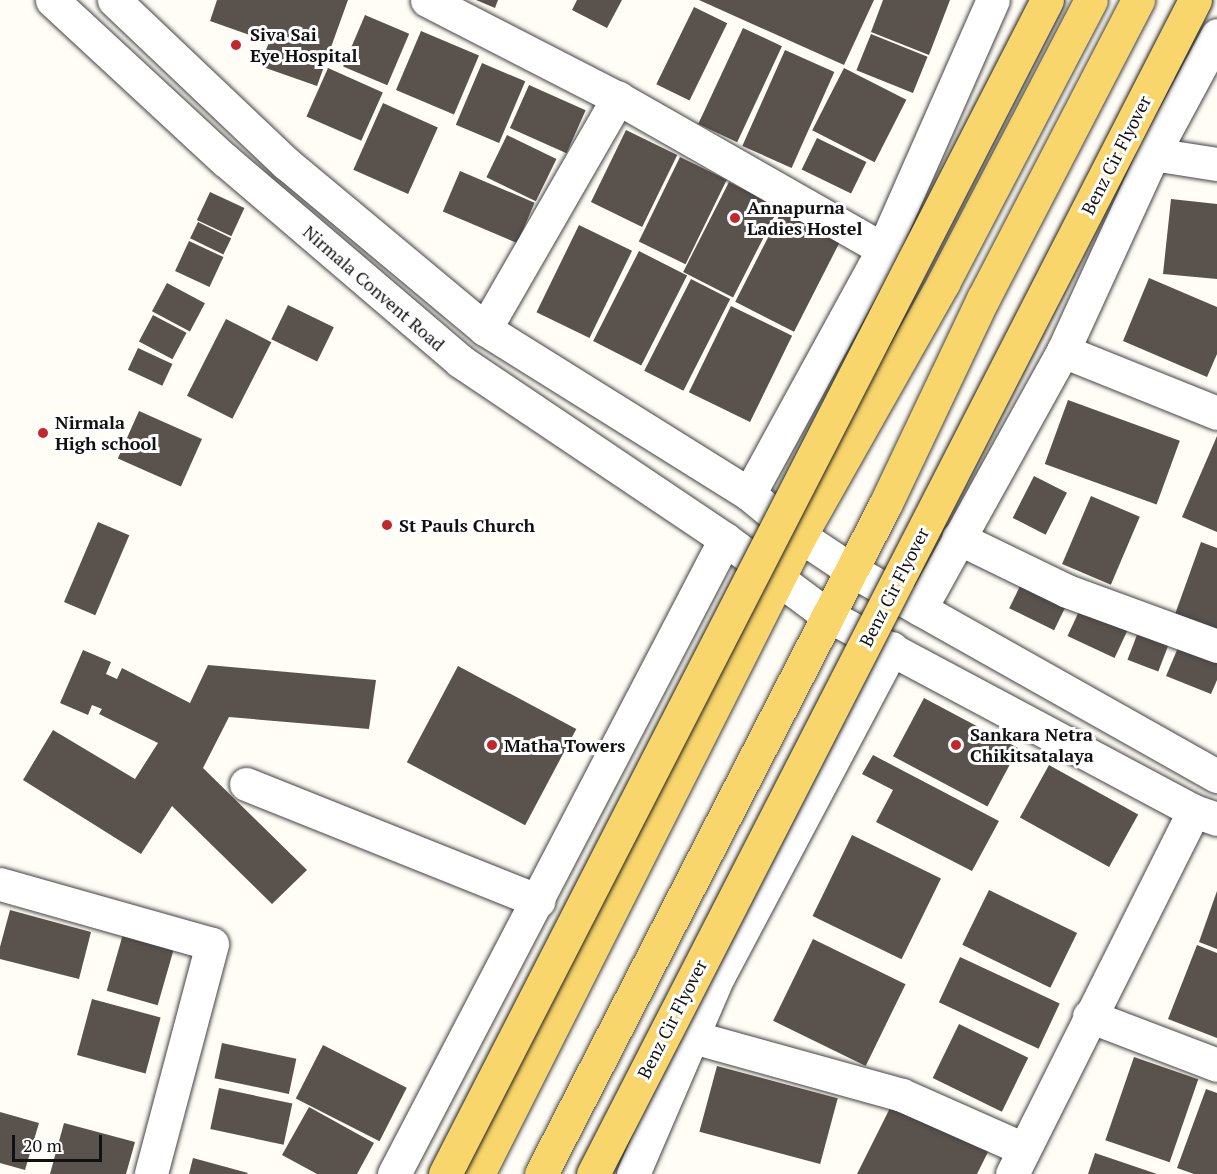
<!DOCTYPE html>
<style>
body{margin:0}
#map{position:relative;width:1217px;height:1174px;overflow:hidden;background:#fffdf5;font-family:"PT Serif",serif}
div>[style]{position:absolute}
.building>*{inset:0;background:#5a524d;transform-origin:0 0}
.roads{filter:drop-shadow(0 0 2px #444) drop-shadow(0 0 2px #444)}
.minor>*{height:33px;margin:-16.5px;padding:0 16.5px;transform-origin:16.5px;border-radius:16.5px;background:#fff}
.major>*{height:33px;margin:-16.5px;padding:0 16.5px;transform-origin:16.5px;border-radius:16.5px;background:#f9d66b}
.bridges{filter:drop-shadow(0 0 2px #222) drop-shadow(0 0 2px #222)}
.major-bridge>*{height:33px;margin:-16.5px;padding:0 16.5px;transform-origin:16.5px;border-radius:16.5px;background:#f9d66b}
.dots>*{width:16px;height:16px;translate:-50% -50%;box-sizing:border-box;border:3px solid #fff;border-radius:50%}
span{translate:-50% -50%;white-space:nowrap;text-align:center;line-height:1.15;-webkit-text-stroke:6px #fff;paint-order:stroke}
.poi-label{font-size:18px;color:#111;font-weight:700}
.left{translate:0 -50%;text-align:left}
.street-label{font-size:18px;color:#111}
.scale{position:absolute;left:12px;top:1135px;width:90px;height:27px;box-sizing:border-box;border:3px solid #111;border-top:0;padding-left:8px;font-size:18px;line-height:21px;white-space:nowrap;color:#111;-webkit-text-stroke:4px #fff;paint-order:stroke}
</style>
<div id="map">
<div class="building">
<i style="clip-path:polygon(217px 0,348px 0,317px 86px,260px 66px,269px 42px,210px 21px)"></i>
<i style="clip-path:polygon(476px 0,498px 0,495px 8px)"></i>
<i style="clip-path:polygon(577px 0,622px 0,607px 28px,572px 10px)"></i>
<i style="clip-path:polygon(699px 0,874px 0,844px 65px)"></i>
<i style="clip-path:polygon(883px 0,950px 0,929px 55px,871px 32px)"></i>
<i style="left:694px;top:7px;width:37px;height:86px;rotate:26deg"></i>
<i style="left:365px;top:15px;width:48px;height:56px;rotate:23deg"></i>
<i style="left:743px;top:28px;width:43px;height:106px;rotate:25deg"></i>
<i style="left:421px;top:31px;width:63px;height:64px;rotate:23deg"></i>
<i style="left:871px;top:34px;width:61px;height:39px;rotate:22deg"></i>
<i style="left:785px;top:50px;width:54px;height:105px;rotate:24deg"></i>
<i style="left:482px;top:63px;width:47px;height:67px;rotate:23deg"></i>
<i style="left:328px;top:68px;width:60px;height:53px;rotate:24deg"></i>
<i style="left:844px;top:68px;width:70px;height:70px;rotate:27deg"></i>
<i style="left:529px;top:85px;width:62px;height:47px;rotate:24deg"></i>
<i style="left:383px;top:103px;width:60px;height:73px;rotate:24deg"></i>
<i style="left:626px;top:130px;width:57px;height:80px;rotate:26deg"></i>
<i style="left:507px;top:135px;width:55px;height:47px;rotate:26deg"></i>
<i style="left:817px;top:138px;width:55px;height:35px;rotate:26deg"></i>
<i style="left:680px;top:157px;width:52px;height:94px;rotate:26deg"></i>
<i style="left:460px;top:171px;width:81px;height:44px;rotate:23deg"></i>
<i style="left:729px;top:182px;width:56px;height:101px;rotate:27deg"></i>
<i style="left:210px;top:192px;width:38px;height:31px;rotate:25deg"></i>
<i style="clip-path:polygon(1171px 199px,1217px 204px,1217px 279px,1163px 274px)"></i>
<i style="left:782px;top:210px;width:66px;height:103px;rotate:27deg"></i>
<i style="left:198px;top:222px;width:37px;height:18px;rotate:26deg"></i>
<i style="left:579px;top:225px;width:59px;height:97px;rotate:26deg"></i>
<i style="left:189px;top:241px;width:38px;height:33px;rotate:25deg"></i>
<i style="left:639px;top:251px;width:54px;height:101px;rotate:27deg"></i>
<i style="clip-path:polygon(1149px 278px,1217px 307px,1217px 354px,1207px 377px,1123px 341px)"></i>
<i style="left:691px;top:279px;width:44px;height:103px;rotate:27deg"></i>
<i style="left:167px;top:283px;width:43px;height:32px;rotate:28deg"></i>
<i style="left:288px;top:305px;width:51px;height:38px;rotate:26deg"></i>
<i style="left:731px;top:306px;width:68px;height:96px;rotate:26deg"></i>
<i style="left:153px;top:315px;width:38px;height:30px;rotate:28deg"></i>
<i style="left:226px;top:319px;width:51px;height:86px;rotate:27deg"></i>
<i style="left:138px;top:348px;width:38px;height:24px;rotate:25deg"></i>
<i style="left:1068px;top:400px;width:119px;height:68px;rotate:20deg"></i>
<i style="left:139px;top:411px;width:69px;height:52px;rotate:24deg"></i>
<i style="clip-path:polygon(1217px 436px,1217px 532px,1182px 517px)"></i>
<i style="left:1034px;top:476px;width:37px;height:47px;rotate:27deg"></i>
<i style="left:1091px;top:496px;width:53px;height:74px;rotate:23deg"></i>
<i style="left:98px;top:522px;width:34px;height:87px;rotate:23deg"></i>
<i style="clip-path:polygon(1201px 542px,1217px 548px,1217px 632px,1174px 617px)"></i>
<i style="left:1021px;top:584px;width:50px;height:27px;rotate:26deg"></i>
<i style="left:1081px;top:607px;width:52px;height:32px;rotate:25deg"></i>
<i style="left:1140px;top:627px;width:33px;height:35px;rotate:21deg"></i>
<i style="clip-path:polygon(1180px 643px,1217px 658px,1217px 680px,1211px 694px,1166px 676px)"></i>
<i style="clip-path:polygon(83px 650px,111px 662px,106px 674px,117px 679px,122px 668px,190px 703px,208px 665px,376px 680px,369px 729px,229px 717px,203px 768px,307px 870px,272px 904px,172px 806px,141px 854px,23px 780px,53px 730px,135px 779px,158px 743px,99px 714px,102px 709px,92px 705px,88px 715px,60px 703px)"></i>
<i style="left:458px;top:666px;width:134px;height:109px;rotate:28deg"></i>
<i style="left:924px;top:698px;width:107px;height:66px;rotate:28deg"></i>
<i style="clip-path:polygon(873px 755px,999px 821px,972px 871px,876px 822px,893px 790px,862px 774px)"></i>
<i style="left:1049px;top:765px;width:102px;height:60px;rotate:29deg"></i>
<i style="left:852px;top:835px;width:99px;height:90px;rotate:26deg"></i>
<i style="left:989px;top:890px;width:98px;height:61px;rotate:26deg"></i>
<i style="clip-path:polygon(1217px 891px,1217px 949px,1199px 942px)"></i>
<i style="clip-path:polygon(10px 910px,91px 932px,79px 979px,0 959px,0 947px)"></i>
<i style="left:123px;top:934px;width:53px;height:59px;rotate:16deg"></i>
<i style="left:813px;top:939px;width:103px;height:91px;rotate:26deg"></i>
<i style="clip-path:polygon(1197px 945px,1217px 953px,1217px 1038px,1168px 1019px)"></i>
<i style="left:960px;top:957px;width:110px;height:50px;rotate:25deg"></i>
<i style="left:92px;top:999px;width:71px;height:58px;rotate:15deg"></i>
<i style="left:959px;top:1024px;width:77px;height:60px;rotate:26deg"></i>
<i style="left:222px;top:1043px;width:76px;height:36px;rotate:12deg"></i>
<i style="left:323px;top:1045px;width:94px;height:60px;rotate:27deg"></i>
<i style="left:1134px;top:1057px;width:68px;height:88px;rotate:19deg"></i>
<i style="left:717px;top:1066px;width:125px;height:68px;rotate:15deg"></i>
<i style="left:219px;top:1088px;width:75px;height:42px;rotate:12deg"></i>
<i style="clip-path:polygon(1206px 1089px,1217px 1093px,1217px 1174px,1194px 1174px,1177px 1168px)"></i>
<i style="clip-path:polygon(893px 1102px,990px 1148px,977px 1174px,857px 1174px)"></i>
<i style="clip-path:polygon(309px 1107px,374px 1143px,357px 1174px,317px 1174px,282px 1155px)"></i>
<i style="clip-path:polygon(0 1112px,39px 1123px,25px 1170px,0 1163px)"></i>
<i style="clip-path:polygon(64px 1123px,135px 1142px,126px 1174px,50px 1174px)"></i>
<i style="clip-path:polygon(1095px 1153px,1157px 1174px,1088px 1174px)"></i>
<i style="clip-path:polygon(193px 1158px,248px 1173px,247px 1174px,189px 1174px)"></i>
</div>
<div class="roads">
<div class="minor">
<i style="left:52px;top:0;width:236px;rotate:42.8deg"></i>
<i style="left:225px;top:160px;width:309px;rotate:40.5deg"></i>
<i style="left:460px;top:361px;width:319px;rotate:33.9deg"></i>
<i style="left:725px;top:539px;width:127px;rotate:36.7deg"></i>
<i style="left:827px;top:615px;width:416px;rotate:28.1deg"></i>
<i style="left:1194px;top:811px;width:24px;rotate:19deg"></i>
<i style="left:114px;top:0;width:238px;rotate:43.5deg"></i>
<i style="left:287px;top:164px;width:258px;rotate:39.8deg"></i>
<i style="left:485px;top:329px;width:311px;rotate:32deg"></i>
<i style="left:749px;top:494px;width:66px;rotate:39.5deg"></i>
<i style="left:800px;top:536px;width:61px;rotate:33.7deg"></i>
<i style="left:851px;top:570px;width:420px;rotate:29.4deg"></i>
<i style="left:427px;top:0;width:215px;rotate:27.2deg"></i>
<i style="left:618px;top:98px;width:305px;rotate:29.7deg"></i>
<i style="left:1153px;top:154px;width:65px;rotate:8.9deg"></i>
<i style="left:485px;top:329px;width:267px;rotate:-60.1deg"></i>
<i style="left:1063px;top:351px;width:166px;rotate:21.9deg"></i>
<i style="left:749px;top:494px;width:279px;rotate:-61.3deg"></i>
<i style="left:883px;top:249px;width:272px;rotate:-66.2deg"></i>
<i style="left:958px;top:538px;width:121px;rotate:25.9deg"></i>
<i style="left:1067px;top:591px;width:160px;rotate:20.1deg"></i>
<i style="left:920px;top:609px;width:295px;rotate:-61deg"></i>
<i style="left:1063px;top:351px;width:217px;rotate:-65.4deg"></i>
<i style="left:1153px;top:154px;width:135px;rotate:-61.7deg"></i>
<i style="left:246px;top:784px;width:315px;rotate:21.8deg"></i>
<i style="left:0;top:884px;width:220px;rotate:15.8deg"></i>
<i style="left:212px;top:944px;width:238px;rotate:104.9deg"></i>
<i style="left:1089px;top:1016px;width:137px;rotate:20.9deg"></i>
<i style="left:693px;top:1037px;width:217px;rotate:15.5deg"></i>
<i style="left:902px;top:1095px;width:133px;rotate:23.9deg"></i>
<i style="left:394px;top:1174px;width:716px;rotate:-62.47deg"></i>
<i style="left:633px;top:1174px;width:215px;rotate:-66.7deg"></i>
<i style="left:718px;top:977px;width:372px;rotate:-62.1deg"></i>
<i style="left:1012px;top:1174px;width:406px;rotate:-63.4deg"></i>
</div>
<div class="major">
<i style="left:478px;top:1174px;width:715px;rotate:-63.22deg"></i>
<i style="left:800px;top:536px;width:291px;rotate:-60.5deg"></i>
<i style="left:943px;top:283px;width:319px;rotate:-62.4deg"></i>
<i style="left:541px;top:1174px;width:754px;rotate:-62.79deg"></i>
<i style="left:886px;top:503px;width:226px;rotate:-64.6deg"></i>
<i style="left:983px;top:299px;width:337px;rotate:-62.6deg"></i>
</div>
</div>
<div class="bridges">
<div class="major-bridge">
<i style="left:445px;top:1174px;width:1319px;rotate:-62.85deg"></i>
<i style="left:593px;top:1174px;width:1319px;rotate:-62.85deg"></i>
</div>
</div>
<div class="dots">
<i style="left:236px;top:45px;background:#c4262e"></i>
<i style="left:735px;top:218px;background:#c4262e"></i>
<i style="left:43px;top:433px;background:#c4262e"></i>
<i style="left:387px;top:525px;background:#c4262e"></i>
<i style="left:492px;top:745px;background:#c4262e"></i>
<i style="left:956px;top:745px;background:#c4262e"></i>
</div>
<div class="poi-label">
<span class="left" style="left:250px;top:45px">Siva Sai<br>Eye Hospital</span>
<span class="left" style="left:747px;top:218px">Annapurna<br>Ladies Hostel</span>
<span class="left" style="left:55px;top:433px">Nirmala<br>High school</span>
<span class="left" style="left:399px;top:525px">St Pauls Church</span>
<span class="left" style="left:970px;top:745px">Sankara Netra<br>Chikitsatalaya</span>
<span class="left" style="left:504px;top:745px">Matha Towers</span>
</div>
<div class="street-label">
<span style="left:1116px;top:155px;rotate:-63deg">Benz Cir Flyover</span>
<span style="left:374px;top:288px;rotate:41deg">Nirmala Convent Road</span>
<span style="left:894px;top:587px;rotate:-63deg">Benz Cir Flyover</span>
<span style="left:672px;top:1019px;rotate:-63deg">Benz Cir Flyover</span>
</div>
<div class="scale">20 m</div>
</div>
